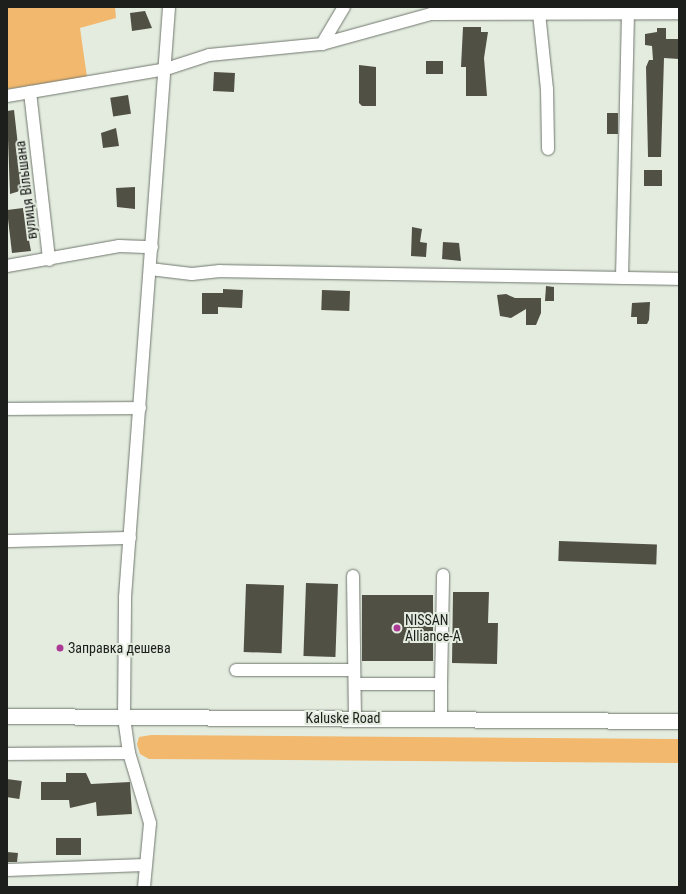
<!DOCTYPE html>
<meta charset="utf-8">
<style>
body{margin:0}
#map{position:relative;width:686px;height:894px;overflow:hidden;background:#e4ece0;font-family:"Roboto Condensed",sans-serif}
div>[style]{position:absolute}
.green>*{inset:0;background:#f2b86d}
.building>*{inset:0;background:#515045;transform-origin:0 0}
.roads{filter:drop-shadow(0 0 1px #70776d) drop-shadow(0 0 1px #70776d)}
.minor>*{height:12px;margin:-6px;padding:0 6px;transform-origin:6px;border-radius:6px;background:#fff}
.major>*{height:15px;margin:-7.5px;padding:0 7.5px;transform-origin:7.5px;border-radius:7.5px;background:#fff}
.dots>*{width:11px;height:11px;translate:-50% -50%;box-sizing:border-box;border:2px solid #e4ece0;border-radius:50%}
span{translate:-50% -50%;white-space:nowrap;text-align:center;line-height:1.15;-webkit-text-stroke:4px #e4ece0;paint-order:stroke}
.street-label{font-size:14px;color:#1c1f1b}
.poi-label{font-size:14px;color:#1c1f1b}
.left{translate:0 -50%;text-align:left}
.frame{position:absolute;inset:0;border:8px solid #1c1f1b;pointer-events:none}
</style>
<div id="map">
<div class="green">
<i style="clip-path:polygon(7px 7px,115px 7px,116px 18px,80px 28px,87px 77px,7px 89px)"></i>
<i style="clip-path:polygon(151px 735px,679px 739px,679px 763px,149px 759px,140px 754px,137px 744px,139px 737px)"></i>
</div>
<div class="building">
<i style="clip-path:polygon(145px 11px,152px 28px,132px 31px,130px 13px)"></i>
<i style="clip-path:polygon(463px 27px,481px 27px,481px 32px,488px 32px,484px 58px,487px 96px,466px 96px,466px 67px,461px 67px)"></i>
<i style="clip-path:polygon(657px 28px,666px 28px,666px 39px,679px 39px,679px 59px,664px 58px,661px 157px,648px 157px,646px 67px,649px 60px,653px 60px,652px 46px,645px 45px,645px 34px,657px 32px)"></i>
<i style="left:426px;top:61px;width:17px;height:13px"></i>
<i style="clip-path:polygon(359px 65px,376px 67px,376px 106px,362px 106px,359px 103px)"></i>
<i style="left:214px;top:72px;width:21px;height:19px;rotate:3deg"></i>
<i style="left:128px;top:95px;width:19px;height:18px;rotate:81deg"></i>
<i style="clip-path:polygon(14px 110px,23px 190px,10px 194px,7px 111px)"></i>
<i style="left:607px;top:113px;width:11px;height:21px"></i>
<i style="clip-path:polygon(116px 128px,119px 146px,103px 148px,101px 133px)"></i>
<i style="left:644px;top:170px;width:18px;height:16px"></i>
<i style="clip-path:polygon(135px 187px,135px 209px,117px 207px,116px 188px)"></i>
<i style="clip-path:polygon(23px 208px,31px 251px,12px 253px,7px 210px)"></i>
<i style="clip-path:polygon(412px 227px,422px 229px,420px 242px,427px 243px,426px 257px,411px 256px)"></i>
<i style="clip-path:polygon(443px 242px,459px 243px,461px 261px,442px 259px)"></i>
<i style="clip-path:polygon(546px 286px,554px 287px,554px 301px,545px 301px)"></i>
<i style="clip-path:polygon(223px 289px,243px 290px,242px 308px,218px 307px,218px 314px,202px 314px,202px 293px,223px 293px)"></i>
<i style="left:322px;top:290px;width:28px;height:20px;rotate:2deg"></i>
<i style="clip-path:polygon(506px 294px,515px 298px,541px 298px,541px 313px,536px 325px,526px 325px,526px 309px,511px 318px,500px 316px,497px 295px)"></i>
<i style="clip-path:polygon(650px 302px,649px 320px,647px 324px,637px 324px,637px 317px,631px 317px,632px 303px)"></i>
<i style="left:559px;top:541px;width:98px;height:20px;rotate:2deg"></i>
<i style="left:306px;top:583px;width:32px;height:73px;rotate:2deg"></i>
<i style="left:246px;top:584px;width:38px;height:68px;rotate:2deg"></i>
<i style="clip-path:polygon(453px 592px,489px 592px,488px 623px,498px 623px,497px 664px,452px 663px)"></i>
<i style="left:362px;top:595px;width:71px;height:66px"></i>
<i style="clip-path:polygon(66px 773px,86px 773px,91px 784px,130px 782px,132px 814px,97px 816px,96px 802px,70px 808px,69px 800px,41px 800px,41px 782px,66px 782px)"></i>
<i style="left:7px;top:779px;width:15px;height:18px;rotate:8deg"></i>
<i style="left:81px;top:838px;width:17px;height:25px;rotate:90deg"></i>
<i style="clip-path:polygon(7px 852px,18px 853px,17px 862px,7px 862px)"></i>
</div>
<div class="roads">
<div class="minor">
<i style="left:539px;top:13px;width:76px;rotate:84deg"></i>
<i style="left:547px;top:89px;width:60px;rotate:89deg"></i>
<i style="left:322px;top:44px;width:43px;rotate:-59.3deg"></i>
<i style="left:30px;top:92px;width:169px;rotate:83.5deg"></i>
<i style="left:7px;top:96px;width:161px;rotate:-9.6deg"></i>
<i style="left:166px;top:69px;width:45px;rotate:-18deg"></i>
<i style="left:209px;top:55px;width:114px;rotate:-5.6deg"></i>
<i style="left:322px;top:44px;width:113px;rotate:-15.4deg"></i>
<i style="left:431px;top:14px;width:248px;rotate:-0.2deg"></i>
<i style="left:7px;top:266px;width:114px;rotate:-10.1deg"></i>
<i style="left:119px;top:246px;width:33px;rotate:2deg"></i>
<i style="left:150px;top:269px;width:42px;rotate:6.8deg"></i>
<i style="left:192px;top:274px;width:28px;rotate:-6deg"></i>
<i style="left:220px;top:271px;width:459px;rotate:1deg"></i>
<i style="left:622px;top:278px;width:265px;rotate:-88.7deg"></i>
<i style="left:7px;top:409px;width:133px;rotate:-0.4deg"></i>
<i style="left:7px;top:541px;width:123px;rotate:-1.4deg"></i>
<i style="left:353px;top:576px;width:141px;rotate:89.2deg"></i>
<i style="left:236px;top:670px;width:118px"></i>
<i style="left:355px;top:684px;width:86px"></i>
<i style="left:441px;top:684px;width:109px;rotate:-88.9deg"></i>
<i style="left:441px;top:684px;width:34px;rotate:90deg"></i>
<i style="left:7px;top:754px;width:122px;rotate:-0.5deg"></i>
<i style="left:7px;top:870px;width:138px;rotate:-2.1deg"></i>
<i style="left:144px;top:887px;width:64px;rotate:-84.6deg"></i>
<i style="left:150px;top:823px;width:73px;rotate:-106.7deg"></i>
<i style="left:129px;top:753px;width:36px;rotate:-98deg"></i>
<i style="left:124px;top:717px;width:120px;rotate:-89.5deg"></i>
<i style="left:125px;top:597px;width:592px;rotate:-85.73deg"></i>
</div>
<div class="major">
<i style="left:7px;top:716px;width:672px;rotate:0.43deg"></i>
</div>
</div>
<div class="dots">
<i style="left:397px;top:628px;background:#ab3a95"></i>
<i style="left:60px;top:648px;background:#ab3a95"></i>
</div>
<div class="street-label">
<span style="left:26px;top:190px;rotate:-97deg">вулиця Вільшана</span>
<span style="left:343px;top:718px">Kaluske Road</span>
</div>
<div class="poi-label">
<span class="left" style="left:405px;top:628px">NISSAN<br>Alliance-A</span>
<span class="left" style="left:68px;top:648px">Заправка дешева</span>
</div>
<div class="frame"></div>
</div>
